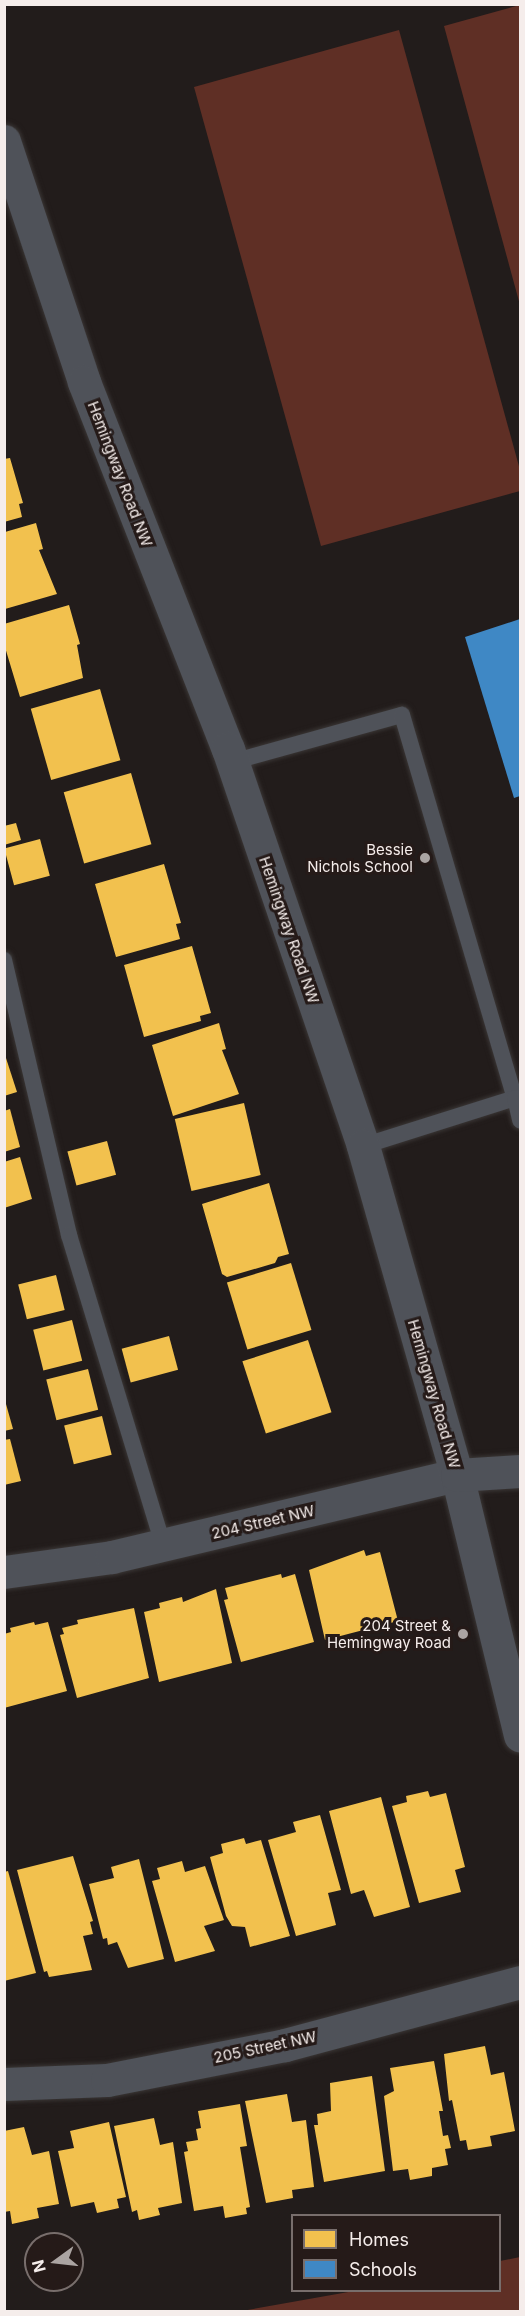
<!DOCTYPE html>
<style>
body{margin:0}
#map{position:relative;width:525px;height:2316px;overflow:hidden;background:#221c1b;font-family:Inter,sans-serif}
div>[style]{position:absolute}
.green>*{inset:0;background:#5f2f25}
.homes>*{inset:0;background:#f2c14e;transform-origin:0 0}
.schools>*{inset:0;background:#3f88c5}
.roads{filter:drop-shadow(0 0 2px #3a3635) drop-shadow(0 0 2px #3a3635)}
.service>*{height:16px;margin:-8px;padding:0 8px;transform-origin:8px;border-radius:8px;background:#4f5259}
.minor>*{height:33px;margin:-16.5px;padding:0 16.5px;transform-origin:16.5px;border-radius:16.5px;background:#4f5259}
.tertiary>*{height:33px;margin:-16.5px;padding:0 16.5px;transform-origin:16.5px;border-radius:16.5px;background:#4f5259}
.dots>*{width:16px;height:16px;translate:-50% -50%;box-sizing:border-box;border:3px solid #251a18;border-radius:50%}
span{translate:-50% -50%;white-space:nowrap;text-align:center;line-height:1.15;-webkit-text-stroke:6px #251a18;paint-order:stroke}
.street-label{font-size:15px;color:#f5edeb}
.poi-label{font-size:15px;color:#f5edeb}
.right{translate:-100% -50%;text-align:right}
.frame{position:absolute;inset:0;border:6px solid #f5edeb;pointer-events:none}
.legend{position:absolute;left:291px;top:2214px;width:210px;height:78px;box-sizing:border-box;background:#251a18;border:2px solid #786e6c;margin:0;padding:8px 10px;list-style:none;font-size:18px;color:#f5edeb}
.legend li{display:flex;align-items:center;gap:12px;height:30px}
.legend b{width:30px;border:2px solid #786e6c}
.north{position:absolute;left:24px;top:2232px;width:60px;height:60px;box-sizing:border-box;background:#251a18;border:2px solid #786e6c;border-radius:50%;rotate:255deg;font-size:16px;font-weight:700;line-height:24px;text-align:center;color:#f5edeb}
.north::after{content:'';display:block;margin:auto;width:21px;height:27px;background:#aba4a2;clip-path:polygon(50% 0,100% 100%,50% 72%,0 100%)}
</style>
<div id="map">
<div class="green">
<i style="clip-path:polygon(520px 5px,520px 305px,444px 26px)"></i>
<i style="clip-path:polygon(399px 30px,520px 470px,520px 491px,321px 546px,194px 87px)"></i>
<i style="clip-path:polygon(520px 2257px,520px 2311px,242px 2311px,354px 2291px,500px 2290px,500px 2261px)"></i>
</div>
<div class="homes">
<i style="clip-path:polygon(10px 458px,23px 503px,19px 504px,22px 517px,4px 522px,4px 459px)"></i>
<i style="clip-path:polygon(36px 523px,43px 549px,39px 550px,57px 594px,5px 609px,5px 532px)"></i>
<i style="clip-path:polygon(69px 605px,80px 644px,77px 645px,83px 678px,20px 697px,4px 644px,4px 624px)"></i>
<i style="left:100px;top:689px;width:74px;height:72px;rotate:74deg"></i>
<i style="left:131px;top:773px;width:74px;height:70px;rotate:74deg"></i>
<i style="clip-path:polygon(16px 823px,21px 840px,4px 845px,4px 826px)"></i>
<i style="left:40px;top:839px;width:38px;height:37px;rotate:75deg"></i>
<i style="clip-path:polygon(164px 864px,181px 923px,176px 924px,180px 939px,116px 957px,95px 884px)"></i>
<i style="clip-path:polygon(192px 946px,211px 1013px,200px 1016px,201px 1021px,144px 1037px,124px 965px)"></i>
<i style="clip-path:polygon(219px 1023px,226px 1049px,222px 1050px,239px 1094px,173px 1116px,152px 1045px)"></i>
<i style="clip-path:polygon(5px 1055px,17px 1092px,4px 1096px,4px 1056px)"></i>
<i style="left:244px;top:1103px;width:74px;height:71px;rotate:77deg"></i>
<i style="clip-path:polygon(10px 1109px,20px 1147px,4px 1152px,4px 1111px)"></i>
<i style="left:107px;top:1141px;width:35px;height:41px;rotate:75deg"></i>
<i style="clip-path:polygon(20px 1157px,32px 1199px,4px 1208px,4px 1162px)"></i>
<i style="clip-path:polygon(269px 1183px,289px 1254px,278px 1257px,275px 1263px,227px 1277px,222px 1274px,202px 1204px)"></i>
<i style="left:291px;top:1263px;width:70px;height:67px;rotate:73deg"></i>
<i style="left:56px;top:1275px;width:36px;height:39px;rotate:76deg"></i>
<i style="left:72px;top:1320px;width:42px;height:40px;rotate:76deg"></i>
<i style="left:169px;top:1336px;width:35px;height:49px;rotate:75deg"></i>
<i style="left:308px;top:1340px;width:76px;height:69px;rotate:72deg"></i>
<i style="left:88px;top:1369px;width:42px;height:43px;rotate:76deg"></i>
<i style="clip-path:polygon(4px 1397px,13px 1429px,4px 1431px)"></i>
<i style="left:102px;top:1416px;width:40px;height:39px;rotate:76deg"></i>
<i style="clip-path:polygon(10px 1439px,21px 1481px,4px 1485px,4px 1440px)"></i>
<i style="clip-path:polygon(364px 1550px,366px 1556px,380px 1552px,398px 1621px,325px 1640px,309px 1570px)"></i>
<i style="clip-path:polygon(281px 1574px,282px 1578px,295px 1574px,314px 1642px,241px 1662px,224px 1600px,228px 1599px,225px 1588px)"></i>
<i style="clip-path:polygon(216px 1589px,232px 1663px,159px 1682px,144px 1612px,160px 1608px,159px 1603px,182px 1597px,183px 1602px)"></i>
<i style="clip-path:polygon(134px 1608px,149px 1678px,77px 1698px,60px 1635px,64px 1634px,62px 1628px,78px 1624px,77px 1620px)"></i>
<i style="clip-path:polygon(34px 1622px,35px 1625px,48px 1622px,67px 1691px,4px 1708px,4px 1634px,11px 1632px,10px 1628px)"></i>
<i style="clip-path:polygon(428px 1791px,430px 1797px,446px 1793px,465px 1867px,455px 1870px,461px 1892px,419px 1903px,392px 1806px,407px 1802px,406px 1796px)"></i>
<i style="clip-path:polygon(381px 1797px,410px 1907px,374px 1917px,364px 1890px,351px 1894px,329px 1811px)"></i>
<i style="clip-path:polygon(320px 1815px,341px 1890px,328px 1893px,336px 1925px,296px 1936px,268px 1840px,296px 1832px,293px 1822px)"></i>
<i style="clip-path:polygon(244px 1838px,246px 1844px,261px 1840px,290px 1936px,250px 1947px,245px 1927px,232px 1926px,226px 1916px,210px 1857px,223px 1853px,221px 1844px)"></i>
<i style="clip-path:polygon(73px 1856px,93px 1921px,90px 1922px,93px 1934px,83px 1936px,92px 1970px,49px 1977px,47px 1971px,44px 1972px,17px 1870px)"></i>
<i style="clip-path:polygon(139px 1859px,164px 1959px,128px 1968px,117px 1942px,108px 1945px,107px 1938px,103px 1939px,89px 1884px,114px 1878px,111px 1867px)"></i>
<i style="clip-path:polygon(182px 1861px,185px 1872px,205px 1866px,224px 1920px,204px 1926px,215px 1951px,175px 1962px,152px 1881px,160px 1879px,157px 1868px)"></i>
<i style="clip-path:polygon(8px 1871px,36px 1973px,4px 1981px,4px 1872px)"></i>
<i style="clip-path:polygon(485px 2046px,491px 2075px,504px 2072px,515px 2131px,490px 2136px,492px 2146px,468px 2150px,466px 2140px,460px 2141px,452px 2100px,449px 2101px,444px 2054px)"></i>
<i style="clip-path:polygon(434px 2061px,443px 2111px,439px 2111px,443px 2136px,448px 2135px,451px 2148px,445px 2149px,448px 2165px,432px 2168px,432px 2176px,410px 2180px,408px 2169px,393px 2171px,384px 2096px,394px 2091px,390px 2068px)"></i>
<i style="clip-path:polygon(372px 2076px,385px 2171px,324px 2182px,314px 2125px,318px 2125px,317px 2114px,331px 2111px,330px 2083px)"></i>
<i style="clip-path:polygon(287px 2094px,292px 2122px,306px 2120px,314px 2187px,292px 2190px,293px 2198px,266px 2203px,245px 2101px)"></i>
<i style="clip-path:polygon(240px 2104px,247px 2146px,240px 2147px,250px 2207px,246px 2208px,247px 2214px,225px 2218px,223px 2206px,194px 2211px,184px 2152px,188px 2151px,186px 2142px,198px 2140px,196px 2129px,201px 2128px,198px 2111px)"></i>
<i style="clip-path:polygon(154px 2118px,160px 2145px,173px 2142px,182px 2203px,158px 2208px,160px 2215px,139px 2220px,137px 2210px,132px 2212px,114px 2126px)"></i>
<i style="clip-path:polygon(109px 2122px,126px 2197px,117px 2199px,119px 2208px,97px 2213px,94px 2202px,71px 2207px,58px 2151px,74px 2148px,70px 2131px)"></i>
<i style="clip-path:polygon(24px 2127px,32px 2155px,49px 2151px,59px 2204px,37px 2208px,39px 2218px,12px 2224px,10px 2211px,4px 2212px,4px 2131px)"></i>
</div>
<div class="schools">
<i style="clip-path:polygon(520px 619px,520px 796px,514px 798px,465px 637px)"></i>
</div>
<div class="roads">
<div class="service">
<i style="left:232px;top:762px;width:176px;rotate:-15.5deg"></i>
<i style="left:402px;top:715px;width:399px;rotate:73.6deg"></i>
<i style="left:4px;top:960px;width:283px;rotate:76.7deg"></i>
<i style="left:69px;top:1235px;width:324px;rotate:73.1deg"></i>
<i style="left:363px;top:1146px;width:159px;rotate:-17.5deg"></i>
<i style="left:515px;top:1098px;width:23px;rotate:77deg"></i>
</div>
<div class="minor">
<i style="left:4px;top:1572px;width:109px;rotate:-7.9deg"></i>
<i style="left:112px;top:1557px;width:355px;rotate:-13.4deg"></i>
<i style="left:4px;top:2084px;width:103px;rotate:-2.2deg"></i>
<i style="left:107px;top:2080px;width:181px;rotate:-11.1deg"></i>
<i style="left:285px;top:2045px;width:243px;rotate:-15deg"></i>
</div>
<div class="tertiary">
<i style="left:4px;top:141px;width:254px;rotate:71.6deg"></i>
<i style="left:84px;top:382px;width:394px;rotate:68.6deg"></i>
<i style="left:228px;top:749px;width:419px;rotate:71.2deg"></i>
<i style="left:363px;top:1146px;width:342px;rotate:74.1deg"></i>
<i style="left:457px;top:1475px;width:268px;rotate:76.4deg"></i>
<i style="left:457px;top:1475px;width:63px;rotate:-3.6deg"></i>
</div>
</div>
<div class="dots">
<i style="left:425px;top:858px;background:#aba4a2"></i>
<i style="left:463px;top:1634px;background:#aba4a2"></i>
</div>
<div class="street-label">
<span style="left:120px;top:474px;rotate:69deg">Hemingway Road NW</span>
<span style="left:289px;top:930px;rotate:71deg">Hemingway Road NW</span>
<span style="left:434px;top:1394px;rotate:74deg">Hemingway Road NW</span>
<span style="left:263px;top:1522px;rotate:-13deg">204 Street NW</span>
<span style="left:265px;top:2047px;rotate:-12deg">205 Street NW</span>
</div>
<div class="poi-label">
<span class="right" style="left:413px;top:858px">Bessie<br>Nichols School</span>
<span class="right" style="left:451px;top:1634px">204 Street &amp;<br>Hemingway Road</span>
</div>
<div class="frame"></div>
<ul class="legend">
<li><b style="height:16px;background:#f2c14e"></b>Homes</li>
<li><b style="height:16px;background:#3f88c5"></b>Schools</li>
</ul>
<div class="north">N</div>
</div>
